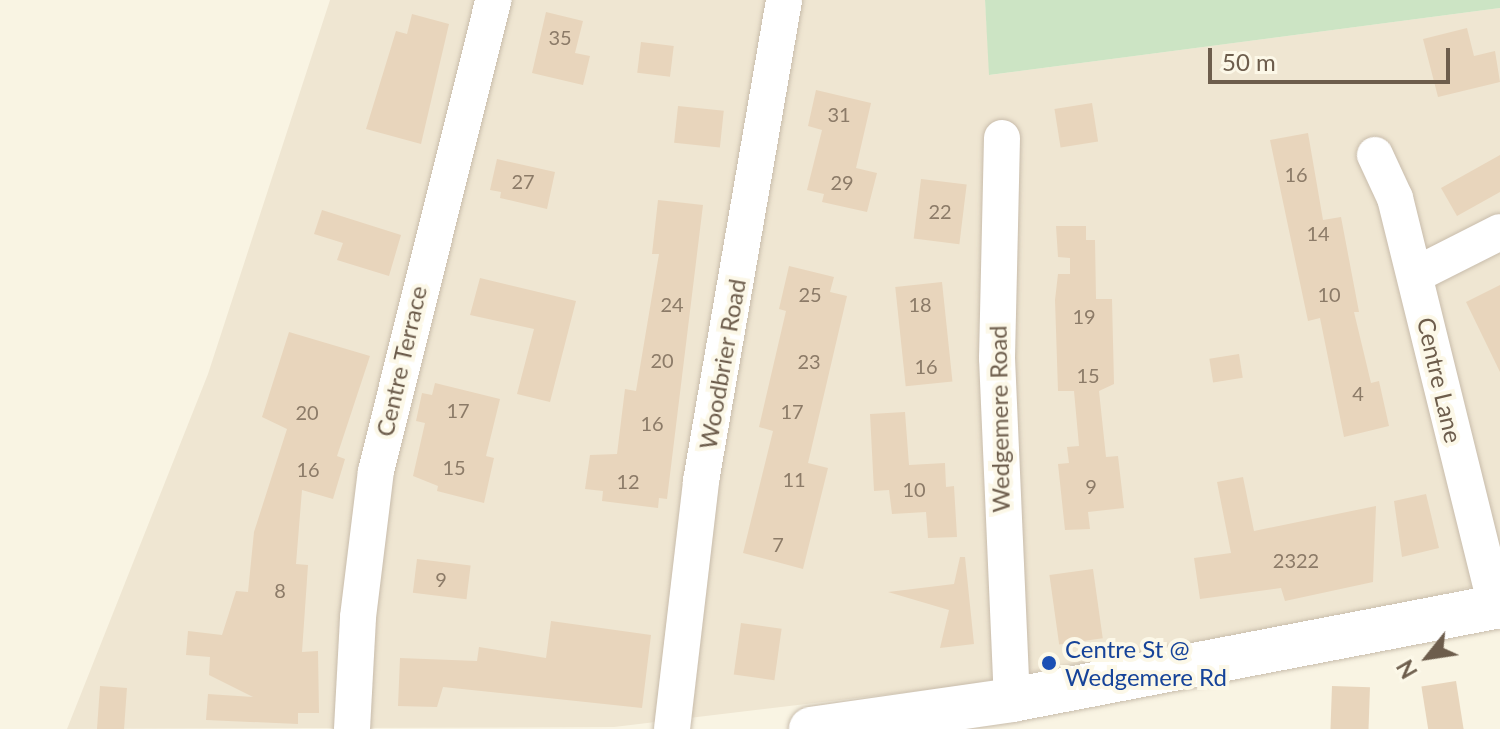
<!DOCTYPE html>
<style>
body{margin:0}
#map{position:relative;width:1500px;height:729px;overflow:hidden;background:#f9f4e3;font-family:Lato,sans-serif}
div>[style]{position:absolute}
.residential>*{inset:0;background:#efe6d2}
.green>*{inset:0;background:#cce4c4}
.building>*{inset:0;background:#e8d5bc;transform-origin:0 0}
.roads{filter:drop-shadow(0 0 2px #c8bcab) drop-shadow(0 0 2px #c8bcab)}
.minor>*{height:36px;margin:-18px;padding:0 18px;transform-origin:18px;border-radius:18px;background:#fff}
.secondary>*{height:44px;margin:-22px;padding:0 22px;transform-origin:22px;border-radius:22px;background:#fff}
.dots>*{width:22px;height:22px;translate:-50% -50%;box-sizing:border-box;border:4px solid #fcf8e8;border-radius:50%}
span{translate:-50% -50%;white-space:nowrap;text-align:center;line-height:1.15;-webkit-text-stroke:8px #fcf8e8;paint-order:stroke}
.number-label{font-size:20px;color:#8c7b68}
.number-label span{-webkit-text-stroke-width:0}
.street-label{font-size:24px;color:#6d5d4c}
.transit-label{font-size:24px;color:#164399}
.left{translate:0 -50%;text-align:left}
.north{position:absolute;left:1388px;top:617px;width:80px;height:80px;-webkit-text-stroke:6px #fcf8e8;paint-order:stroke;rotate:240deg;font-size:22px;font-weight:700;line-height:32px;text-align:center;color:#6d5d4c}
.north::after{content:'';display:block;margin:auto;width:28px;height:36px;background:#6d5d4c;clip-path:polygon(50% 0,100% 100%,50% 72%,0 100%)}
.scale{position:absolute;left:1208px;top:48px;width:242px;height:36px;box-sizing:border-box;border:4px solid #6d5d4c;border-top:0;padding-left:10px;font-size:24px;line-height:28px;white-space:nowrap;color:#6d5d4c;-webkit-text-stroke:6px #fcf8e8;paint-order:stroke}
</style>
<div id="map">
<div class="residential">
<i style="clip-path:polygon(330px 0,985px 0,990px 75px,1500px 8px,1500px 580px,1401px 604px,958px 686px,614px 727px,67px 729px,208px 374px)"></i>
</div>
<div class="green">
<i style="clip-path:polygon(985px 0,1500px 0,1500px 8px,989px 75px)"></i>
</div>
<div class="building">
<i style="clip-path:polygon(546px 12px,583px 21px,575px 53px,590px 56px,583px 85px,532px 73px)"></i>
<i style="clip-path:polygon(412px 14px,449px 24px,421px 144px,366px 129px,396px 31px,407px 34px)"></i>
<i style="clip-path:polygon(1467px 28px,1474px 56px,1495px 51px,1500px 82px,1438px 97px,1423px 39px)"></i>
<i style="left:641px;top:42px;width:33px;height:31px;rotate:7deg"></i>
<i style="clip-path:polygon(816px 90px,871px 103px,856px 168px,877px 173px,867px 212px,822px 202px,824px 194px,807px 190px,822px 130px,808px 126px)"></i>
<i style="left:1092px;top:103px;width:39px;height:38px;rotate:81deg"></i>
<i style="left:678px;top:106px;width:46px;height:37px;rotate:6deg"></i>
<i style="clip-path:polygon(1308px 133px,1323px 220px,1341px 217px,1359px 312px,1354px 312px,1371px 383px,1379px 381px,1389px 426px,1344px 437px,1320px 318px,1308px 321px,1270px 140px)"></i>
<i style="clip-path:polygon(1500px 155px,1500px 192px,1457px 216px,1441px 188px)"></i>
<i style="clip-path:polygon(497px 159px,555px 172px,547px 209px,500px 198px,501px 192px,490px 190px)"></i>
<i style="left:921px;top:179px;width:46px;height:60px;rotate:7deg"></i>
<i style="clip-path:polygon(658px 200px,703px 205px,667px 499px,659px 498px,658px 508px,602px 501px,603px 491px,585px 489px,590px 455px,617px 454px,625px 389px,636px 391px,659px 254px,652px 254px)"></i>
<i style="clip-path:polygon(322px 210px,401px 235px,389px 276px,337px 260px,343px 243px,314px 234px)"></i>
<i style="clip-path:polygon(1056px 226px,1086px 226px,1086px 240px,1095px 240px,1096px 299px,1112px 299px,1114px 384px,1099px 391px,1106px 457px,1118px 456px,1124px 508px,1088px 512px,1090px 529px,1065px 530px,1058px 464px,1069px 463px,1067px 447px,1079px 446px,1074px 391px,1058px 391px,1055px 300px,1058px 274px,1070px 274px,1070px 258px,1058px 257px)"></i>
<i style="clip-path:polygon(789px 266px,834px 277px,830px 292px,847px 296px,808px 463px,828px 468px,803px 569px,743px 553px,773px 431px,759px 427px,786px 311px,779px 309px)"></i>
<i style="clip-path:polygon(480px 278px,576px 301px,550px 402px,517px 394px,534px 329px,470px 315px)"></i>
<i style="left:942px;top:282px;width:100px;height:47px;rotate:84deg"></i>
<i style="clip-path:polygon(1500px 285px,1500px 372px,1466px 302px)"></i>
<i style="clip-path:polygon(289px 332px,370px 356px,337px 456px,345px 459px,333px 499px,302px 490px,296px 564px,308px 565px,302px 652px,318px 651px,319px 713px,298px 713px,298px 724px,206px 720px,208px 694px,253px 697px,209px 675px,210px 657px,186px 655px,188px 631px,222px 635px,236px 591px,248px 592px,254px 532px,287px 429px,262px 417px)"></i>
<i style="left:1239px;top:354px;width:24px;height:30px;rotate:81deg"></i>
<i style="clip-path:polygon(435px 383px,500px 399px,486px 456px,494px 458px,484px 503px,437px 491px,438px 486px,413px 476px,425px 423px,416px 421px,422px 393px,432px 395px)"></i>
<i style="clip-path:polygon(905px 412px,909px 465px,945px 463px,946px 487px,954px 486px,957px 537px,928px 538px,926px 512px,892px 514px,889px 490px,874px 491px,870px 414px)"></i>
<i style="clip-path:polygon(1243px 477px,1254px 531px,1376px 506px,1373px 582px,1285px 601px,1281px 588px,1200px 599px,1194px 558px,1231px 553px,1217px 482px)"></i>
<i style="clip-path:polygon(1426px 494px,1439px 548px,1402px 557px,1394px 501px)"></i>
<i style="clip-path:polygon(960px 557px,965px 557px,974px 644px,940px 648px,949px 610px,888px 592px,954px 584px)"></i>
<i style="left:417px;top:559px;width:54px;height:34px;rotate:7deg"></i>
<i style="left:1093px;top:569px;width:70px;height:44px;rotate:82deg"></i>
<i style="clip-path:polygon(551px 621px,651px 635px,642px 708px,443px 687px,437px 707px,398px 706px,400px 658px,477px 661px,479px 647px,546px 658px)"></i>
<i style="left:741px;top:623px;width:41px;height:52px;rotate:8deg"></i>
<i style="left:1456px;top:681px;width:49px;height:35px;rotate:81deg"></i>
<i style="left:100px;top:686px;width:27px;height:43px;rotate:4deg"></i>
<i style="left:1332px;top:686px;width:38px;height:43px;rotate:2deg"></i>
</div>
<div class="roads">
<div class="minor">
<i style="left:1002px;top:138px;width:220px;rotate:91.3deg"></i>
<i style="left:997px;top:358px;width:342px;rotate:87.5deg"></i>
<i style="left:1375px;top:155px;width:47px;rotate:65.1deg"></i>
<i style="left:1395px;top:198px;width:421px;rotate:76.1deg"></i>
<i style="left:1415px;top:275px;width:95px;rotate:-26.8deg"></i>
<i style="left:352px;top:729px;width:112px;rotate:-86.9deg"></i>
<i style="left:358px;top:617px;width:147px;rotate:-83deg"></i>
<i style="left:376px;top:471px;width:485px;rotate:-76deg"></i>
<i style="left:672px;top:729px;width:250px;rotate:-83.3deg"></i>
<i style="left:701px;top:481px;width:488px;rotate:-80.2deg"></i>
</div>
<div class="secondary">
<i style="left:811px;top:729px;width:203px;rotate:-8.2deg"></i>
<i style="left:1012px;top:700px;width:497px;rotate:-10.9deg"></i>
</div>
</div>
<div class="dots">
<i style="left:1049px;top:663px;background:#1a4fb4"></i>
</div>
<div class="number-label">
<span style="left:560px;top:37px">35</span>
<span style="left:839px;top:114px">31</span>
<span style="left:1296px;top:174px">16</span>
<span style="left:523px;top:181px">27</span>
<span style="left:842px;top:182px">29</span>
<span style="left:940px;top:211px">22</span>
<span style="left:1318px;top:233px">14</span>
<span style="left:810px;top:294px">25</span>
<span style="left:1329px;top:294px">10</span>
<span style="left:672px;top:304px">24</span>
<span style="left:920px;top:304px">18</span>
<span style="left:1084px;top:316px">19</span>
<span style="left:662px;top:360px">20</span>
<span style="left:809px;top:361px">23</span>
<span style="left:926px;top:366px">16</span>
<span style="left:1088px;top:375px">15</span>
<span style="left:1358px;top:393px">4</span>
<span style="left:458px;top:410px">17</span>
<span style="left:792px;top:411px">17</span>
<span style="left:307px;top:412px">20</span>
<span style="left:652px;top:423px">16</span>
<span style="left:454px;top:467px">15</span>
<span style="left:308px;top:469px">16</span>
<span style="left:794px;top:479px">11</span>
<span style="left:628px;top:481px">12</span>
<span style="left:1091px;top:486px">9</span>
<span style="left:914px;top:489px">10</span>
<span style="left:778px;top:544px">7</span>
<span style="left:1296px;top:560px">2322</span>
<span style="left:441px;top:579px">9</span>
<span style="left:280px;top:590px">8</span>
</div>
<div class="street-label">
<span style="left:401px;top:361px;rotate:-77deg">Centre Terrace</span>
<span style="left:722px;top:364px;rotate:-80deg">Woodbrier Road</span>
<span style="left:1440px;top:380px;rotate:77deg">Centre Lane</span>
<span style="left:999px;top:419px;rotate:-91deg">Wedgemere Road</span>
</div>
<div class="transit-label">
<span class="left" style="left:1065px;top:663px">Centre St @<br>Wedgemere Rd</span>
</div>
<div class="north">N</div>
<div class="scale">50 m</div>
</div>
